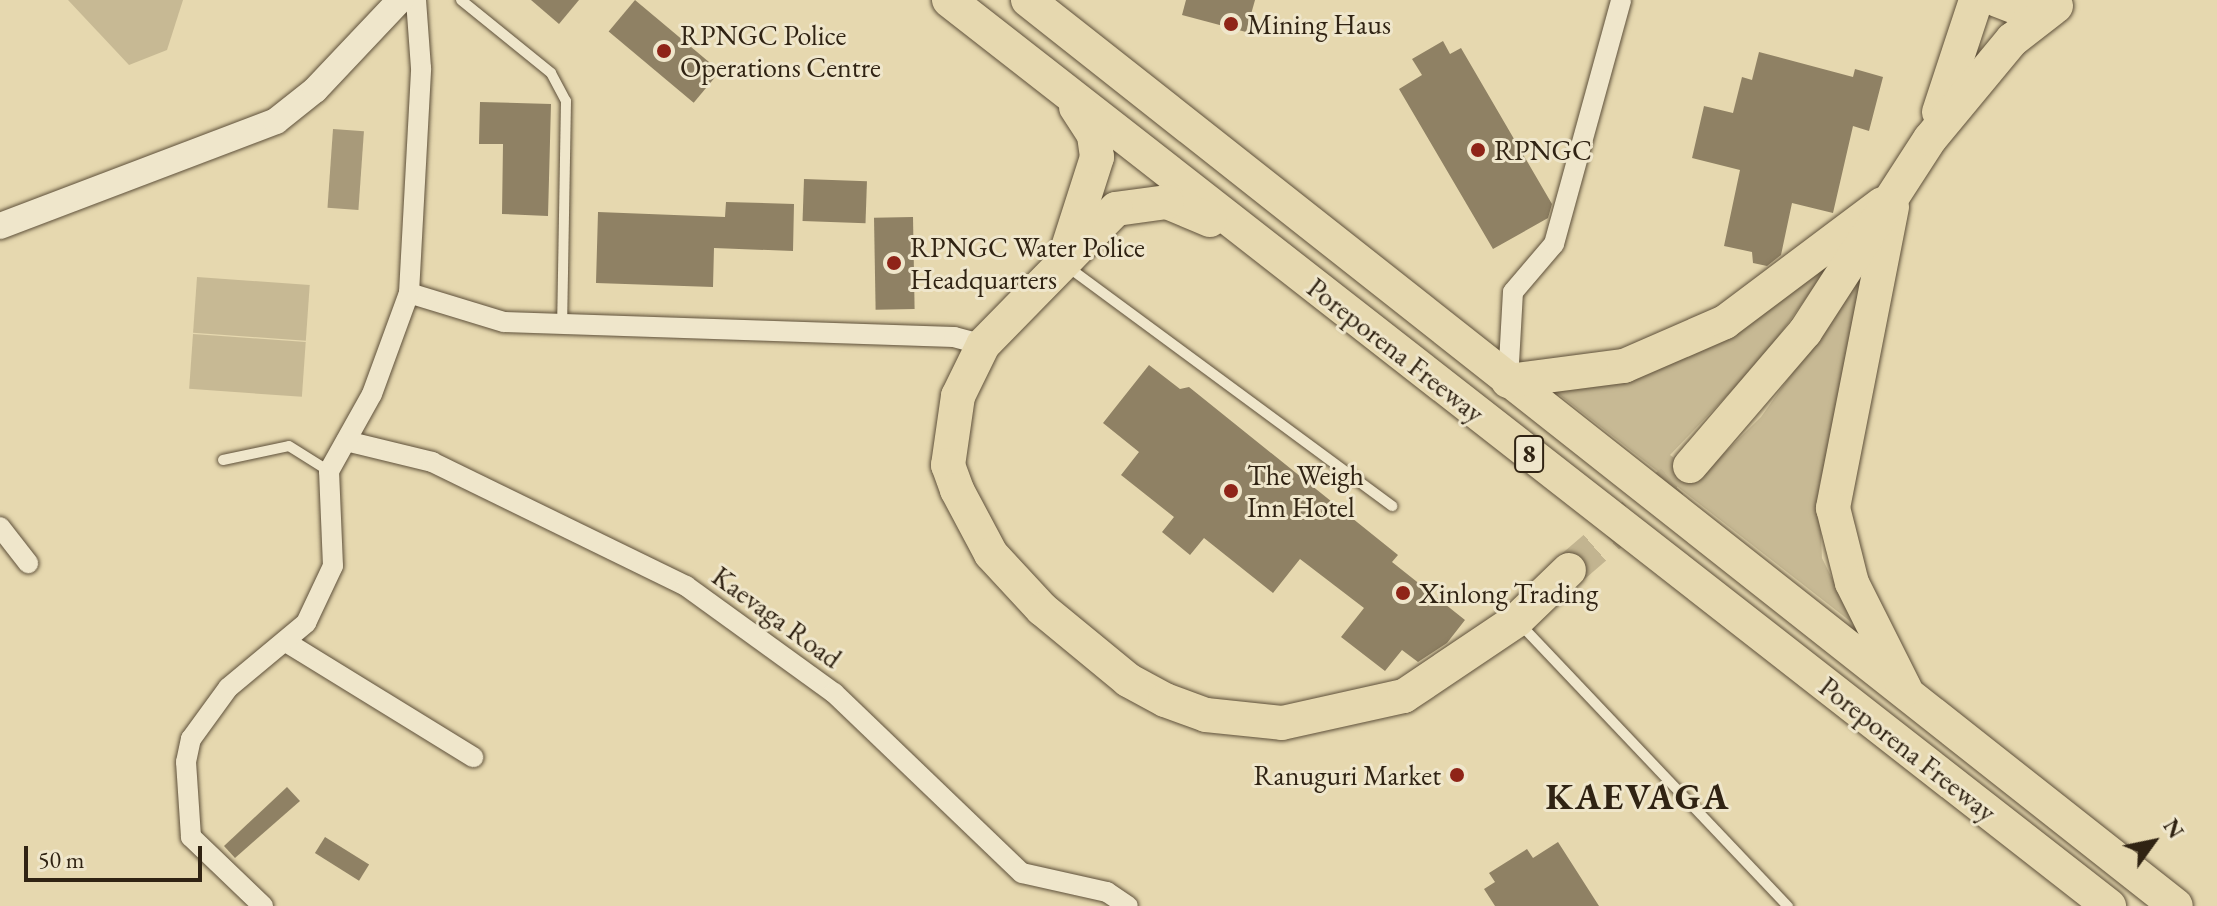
<!DOCTYPE html>
<style>
body{margin:0}
#map{position:relative;width:2217px;height:906px;overflow:hidden;background:#e6d8af;font-family:"EB Garamond",serif}
div>[style]{position:absolute}
.green>*{inset:0;background:#c7b994;transform-origin:0 0}
.water>*{inset:0;background:#a89a7a;transform-origin:0 0}
.building>*{inset:0;background:#8f8164;transform-origin:0 0}
.trunk-tunnel>*{height:34px;margin-top:-17px;transform-origin:0;background:repeating-linear-gradient(90deg,#c2b490 0 34px,transparent 0 51px)}
.roads{filter:drop-shadow(0 0 2px #5e503a) drop-shadow(0 0 2px #5e503a)}
.service>*{height:10px;margin:-5px;padding:0 5px;transform-origin:5px;border-radius:5px;background:#efe6cb}
.minor>*{height:20px;margin:-10px;padding:0 10px;transform-origin:10px;border-radius:10px;background:#efe6cb}
.tertiary>*{height:26px;margin:-13px;padding:0 13px;transform-origin:13px;border-radius:13px;background:#efe6cb}
.trunk>*{height:34px;margin:-17px;padding:0 17px;transform-origin:17px;border-radius:17px;background:#e6d8af}
.dots>*{width:22px;height:22px;translate:-50% -50%;box-sizing:border-box;border:4px solid #efe6cb;border-radius:50%}
span{translate:-50% -50%;white-space:nowrap;text-align:center;line-height:1.15;-webkit-text-stroke:6px #efe6cb;paint-order:stroke}
.shield-label span{padding:2px 6px;background:#efe6cb;border:2px solid;border-radius:6px;-webkit-text-stroke-width:0}
.shield-label{font-size:26px;color:#302313;font-weight:700}
.poi-label{font-size:28px;color:#302313}
.left{translate:0 -50%;text-align:left}
.right{translate:-100% -50%;text-align:right}
.street-label{font-size:28px;color:#302313}
.district-label{font-size:36px;color:#302313;font-weight:700;letter-spacing:2px}
.north{position:absolute;left:2113px;top:802px;width:80px;height:80px;-webkit-text-stroke:6px #efe6cb;paint-order:stroke;rotate:57deg;font-size:22px;font-weight:700;line-height:32px;text-align:center;color:#302313}
.north::after{content:'';display:block;margin:auto;width:28px;height:36px;background:#302313;clip-path:polygon(50% 0,100% 100%,50% 72%,0 100%)}
.scale{position:absolute;left:24px;top:846px;width:178px;height:36px;box-sizing:border-box;border:4px solid #302313;border-top:0;padding-left:10px;font-size:24px;line-height:28px;white-space:nowrap;color:#302313;-webkit-text-stroke:6px #efe6cb;paint-order:stroke}
</style>
<div id="map">
<div class="green">
<i style="clip-path:polygon(68px 0,183px 0,167px 50px,129px 65px)"></i>
<i style="clip-path:polygon(1846px 242px,1763px 358px,1670px 455px,1700px 477px,1761px 417px,1877px 254px,1819px 486px,1822px 558px,1855px 625px,1552px 389px,1596px 382px)"></i>
<i style="left:197px;top:277px;width:113px;height:56px;rotate:4deg"></i>
<i style="left:193px;top:334px;width:113px;height:55px;rotate:4deg"></i>
</div>
<div class="water">
<i style="left:333px;top:129px;width:31px;height:79px;rotate:4deg"></i>
</div>
<div class="building">
<i style="clip-path:polygon(531px 0,579px 0,559px 24px)"></i>
<i style="left:635px;top:0;width:111px;height:41px;rotate:40deg"></i>
<i style="clip-path:polygon(1186px 0,1255px 0,1246px 32px,1182px 15px)"></i>
<i style="clip-path:polygon(1443px 41px,1450px 54px,1461px 48px,1552px 204px,1548px 218px,1493px 249px,1399px 89px,1422px 75px,1412px 59px)"></i>
<i style="clip-path:polygon(1759px 52px,1853px 77px,1855px 69px,1883px 77px,1869px 131px,1853px 126px,1833px 213px,1792px 203px,1781px 255px,1767px 266px,1753px 263px,1752px 252px,1724px 246px,1740px 170px,1692px 158px,1704px 106px,1733px 113px,1742px 77px,1752px 80px)"></i>
<i style="clip-path:polygon(480px 102px,551px 104px,548px 216px,502px 214px,503px 144px,479px 144px)"></i>
<i style="left:804px;top:179px;width:63px;height:42px;rotate:2deg"></i>
<i style="clip-path:polygon(726px 202px,794px 204px,793px 251px,714px 248px,713px 287px,596px 283px,598px 212px,725px 217px)"></i>
<i style="left:913px;top:217px;width:92px;height:39px;rotate:89deg"></i>
<i style="clip-path:polygon(1149px 365px,1180px 389px,1189px 387px,1398px 555px,1392px 562px,1465px 620px,1447px 643px,1418px 662px,1402px 650px,1385px 671px,1341px 637px,1364px 608px,1300px 559px,1273px 593px,1204px 538px,1190px 555px,1162px 532px,1174px 517px,1121px 475px,1139px 452px,1103px 423px)"></i>
<i style="clip-path:polygon(287px 787px,300px 801px,235px 858px,224px 846px)"></i>
<i style="left:325px;top:837px;width:52px;height:19px;rotate:32deg"></i>
<i style="clip-path:polygon(1558px 842px,1599px 906px,1495px 906px,1484px 889px,1495px 882px,1489px 873px,1527px 849px,1533px 858px)"></i>
</div>
<div class="trunk-tunnel">
<i style="left:1569px;top:570px;width:160px;rotate:-40.7deg"></i>
</div>
<div class="roads">
<div class="service">
<i style="left:461px;top:0;width:116px;rotate:39deg"></i>
<i style="left:551px;top:73px;width:32px;rotate:62deg"></i>
<i style="left:566px;top:101px;width:222px;rotate:91deg"></i>
<i style="left:1068px;top:267px;width:403px;rotate:36.4deg"></i>
<i style="left:223px;top:460px;width:67px;rotate:-12deg"></i>
<i style="left:289px;top:446px;width:47px;rotate:32deg"></i>
<i style="left:1521px;top:625px;width:388px;rotate:46.5deg"></i>
</div>
<div class="minor">
<i style="left:409px;top:293px;width:99px;rotate:17deg"></i>
<i style="left:504px;top:322px;width:450px;rotate:1.9deg"></i>
<i style="left:954px;top:337px;width:30px;rotate:15deg"></i>
<i style="left:1508px;top:381px;width:89px;rotate:-86.8deg"></i>
<i style="left:1513px;top:292px;width:63px;rotate:-49.5deg"></i>
<i style="left:1554px;top:244px;width:253px;rotate:-74.6deg"></i>
<i style="left:346px;top:441px;width:89px;rotate:13.7deg"></i>
<i style="left:432px;top:462px;width:283px;rotate:26deg"></i>
<i style="left:686px;top:586px;width:183px;rotate:35.9deg"></i>
<i style="left:834px;top:693px;width:260px;rotate:43.8deg"></i>
<i style="left:1022px;top:873px;width:87px;rotate:12.6deg"></i>
<i style="left:1107px;top:892px;width:25px;rotate:34deg"></i>
<i style="left:0;top:527px;width:46px;rotate:52.1deg"></i>
<i style="left:286px;top:642px;width:220px;rotate:31.6deg"></i>
<i style="left:263px;top:906px;width:100px;rotate:-136.2deg"></i>
<i style="left:191px;top:837px;width:75px;rotate:-93.8deg"></i>
<i style="left:186px;top:762px;width:24px;rotate:-78deg"></i>
<i style="left:191px;top:739px;width:63px;rotate:-54deg"></i>
<i style="left:228px;top:688px;width:102px;rotate:-39.8deg"></i>
<i style="left:306px;top:623px;width:63px;rotate:-64.7deg"></i>
<i style="left:333px;top:566px;width:95px;rotate:-92.4deg"></i>
<i style="left:329px;top:471px;width:88px;rotate:-60.8deg"></i>
<i style="left:372px;top:394px;width:108px;rotate:-69.9deg"></i>
<i style="left:409px;top:293px;width:225px;rotate:-86.9deg"></i>
<i style="left:421px;top:68px;width:68px;rotate:-94.2deg"></i>
</div>
<div class="tertiary">
<i style="left:0;top:226px;width:295px;rotate:-20.8deg"></i>
<i style="left:276px;top:121px;width:50px;rotate:-38.5deg"></i>
<i style="left:315px;top:90px;width:124px;rotate:-46.6deg"></i>
</div>
<div class="trunk">
<i style="left:949px;top:0;width:1472px;rotate:37.99deg"></i>
<i style="left:1028px;top:0;width:1462px;rotate:38.28deg"></i>
<i style="left:1997px;top:0;width:36px;rotate:21deg"></i>
<i style="left:2031px;top:13px;width:26px;rotate:-16deg"></i>
<i style="left:1939px;top:112px;width:118px;rotate:-71.7deg"></i>
<i style="left:1892px;top:207px;width:307px;rotate:101.1deg"></i>
<i style="left:1833px;top:508px;width:77px;rotate:75.8deg"></i>
<i style="left:1852px;top:583px;width:119px;rotate:63.4deg"></i>
<i style="left:1210px;top:220px;width:47px;rotate:-157.3deg"></i>
<i style="left:1167px;top:202px;width:51px;rotate:172.2deg"></i>
<i style="left:1116px;top:209px;width:190px;rotate:134.4deg"></i>
<i style="left:983px;top:345px;width:57px;rotate:116.1deg"></i>
<i style="left:958px;top:396px;width:70px;rotate:98.2deg"></i>
<i style="left:948px;top:465px;width:27px;rotate:70deg"></i>
<i style="left:957px;top:490px;width:72px;rotate:62deg"></i>
<i style="left:991px;top:554px;width:75px;rotate:47.2deg"></i>
<i style="left:1042px;top:609px;width:112px;rotate:39.5deg"></i>
<i style="left:1128px;top:680px;width:42px;rotate:28.4deg"></i>
<i style="left:1165px;top:700px;width:44px;rotate:20.1deg"></i>
<i style="left:1206px;top:715px;width:76px;rotate:6deg"></i>
<i style="left:1282px;top:723px;width:125px;rotate:-12.5deg"></i>
<i style="left:1404px;top:696px;width:136px;rotate:-33.9deg"></i>
<i style="left:1517px;top:620px;width:72px;rotate:-43.9deg"></i>
<i style="left:1064px;top:260px;width:108px;rotate:-72.2deg"></i>
<i style="left:1097px;top:157px;width:22px;rotate:-98deg"></i>
<i style="left:1094px;top:135px;width:33px;rotate:-123deg"></i>
<i style="left:1508px;top:381px;width:117px;rotate:-7.4deg"></i>
<i style="left:1624px;top:366px;width:110px;rotate:-23.5deg"></i>
<i style="left:1725px;top:322px;width:196px;rotate:-36.9deg"></i>
<i style="left:1690px;top:466px;width:177px;rotate:-49.4deg"></i>
<i style="left:1805px;top:332px;width:230px;rotate:-57.1deg"></i>
<i style="left:1930px;top:139px;width:129px;rotate:-50.4deg"></i>
<i style="left:2012px;top:40px;width:51px;rotate:-37.8deg"></i>
</div>
</div>
<div class="dots">
<i style="left:1231px;top:24px;background:#8f2418"></i>
<i style="left:664px;top:51px;background:#8f2418"></i>
<i style="left:1478px;top:150px;background:#8f2418"></i>
<i style="left:894px;top:263px;background:#8f2418"></i>
<i style="left:1231px;top:491px;background:#8f2418"></i>
<i style="left:1403px;top:593px;background:#8f2418"></i>
<i style="left:1457px;top:775px;background:#8f2418"></i>
</div>
<div class="shield-label">
<span style="left:1529px;top:454px">8</span>
</div>
<div class="poi-label">
<span class="left" style="left:1247px;top:24px">Mining Haus</span>
<span class="left" style="left:680px;top:51px">RPNGC Police<br>Operations Centre</span>
<span class="left" style="left:1494px;top:150px">RPNGC</span>
<span class="left" style="left:910px;top:263px">RPNGC Water Police<br>Headquarters</span>
<span class="left" style="left:1247px;top:491px">The Weigh<br>Inn Hotel</span>
<span class="left" style="left:1419px;top:593px">Xinlong Trading</span>
<span class="right" style="left:1441px;top:775px">Ranuguri Market</span>
</div>
<div class="street-label">
<span style="left:1396px;top:350px;rotate:38deg">Poreporena Freeway</span>
<span style="left:777px;top:617px;rotate:36deg">Kaevaga Road</span>
<span style="left:1908px;top:749px;rotate:38deg">Poreporena Freeway</span>
</div>
<div class="district-label">
<span style="left:1638px;top:797px">KAEVAGA</span>
</div>
<div class="north">N</div>
<div class="scale">50 m</div>
</div>
